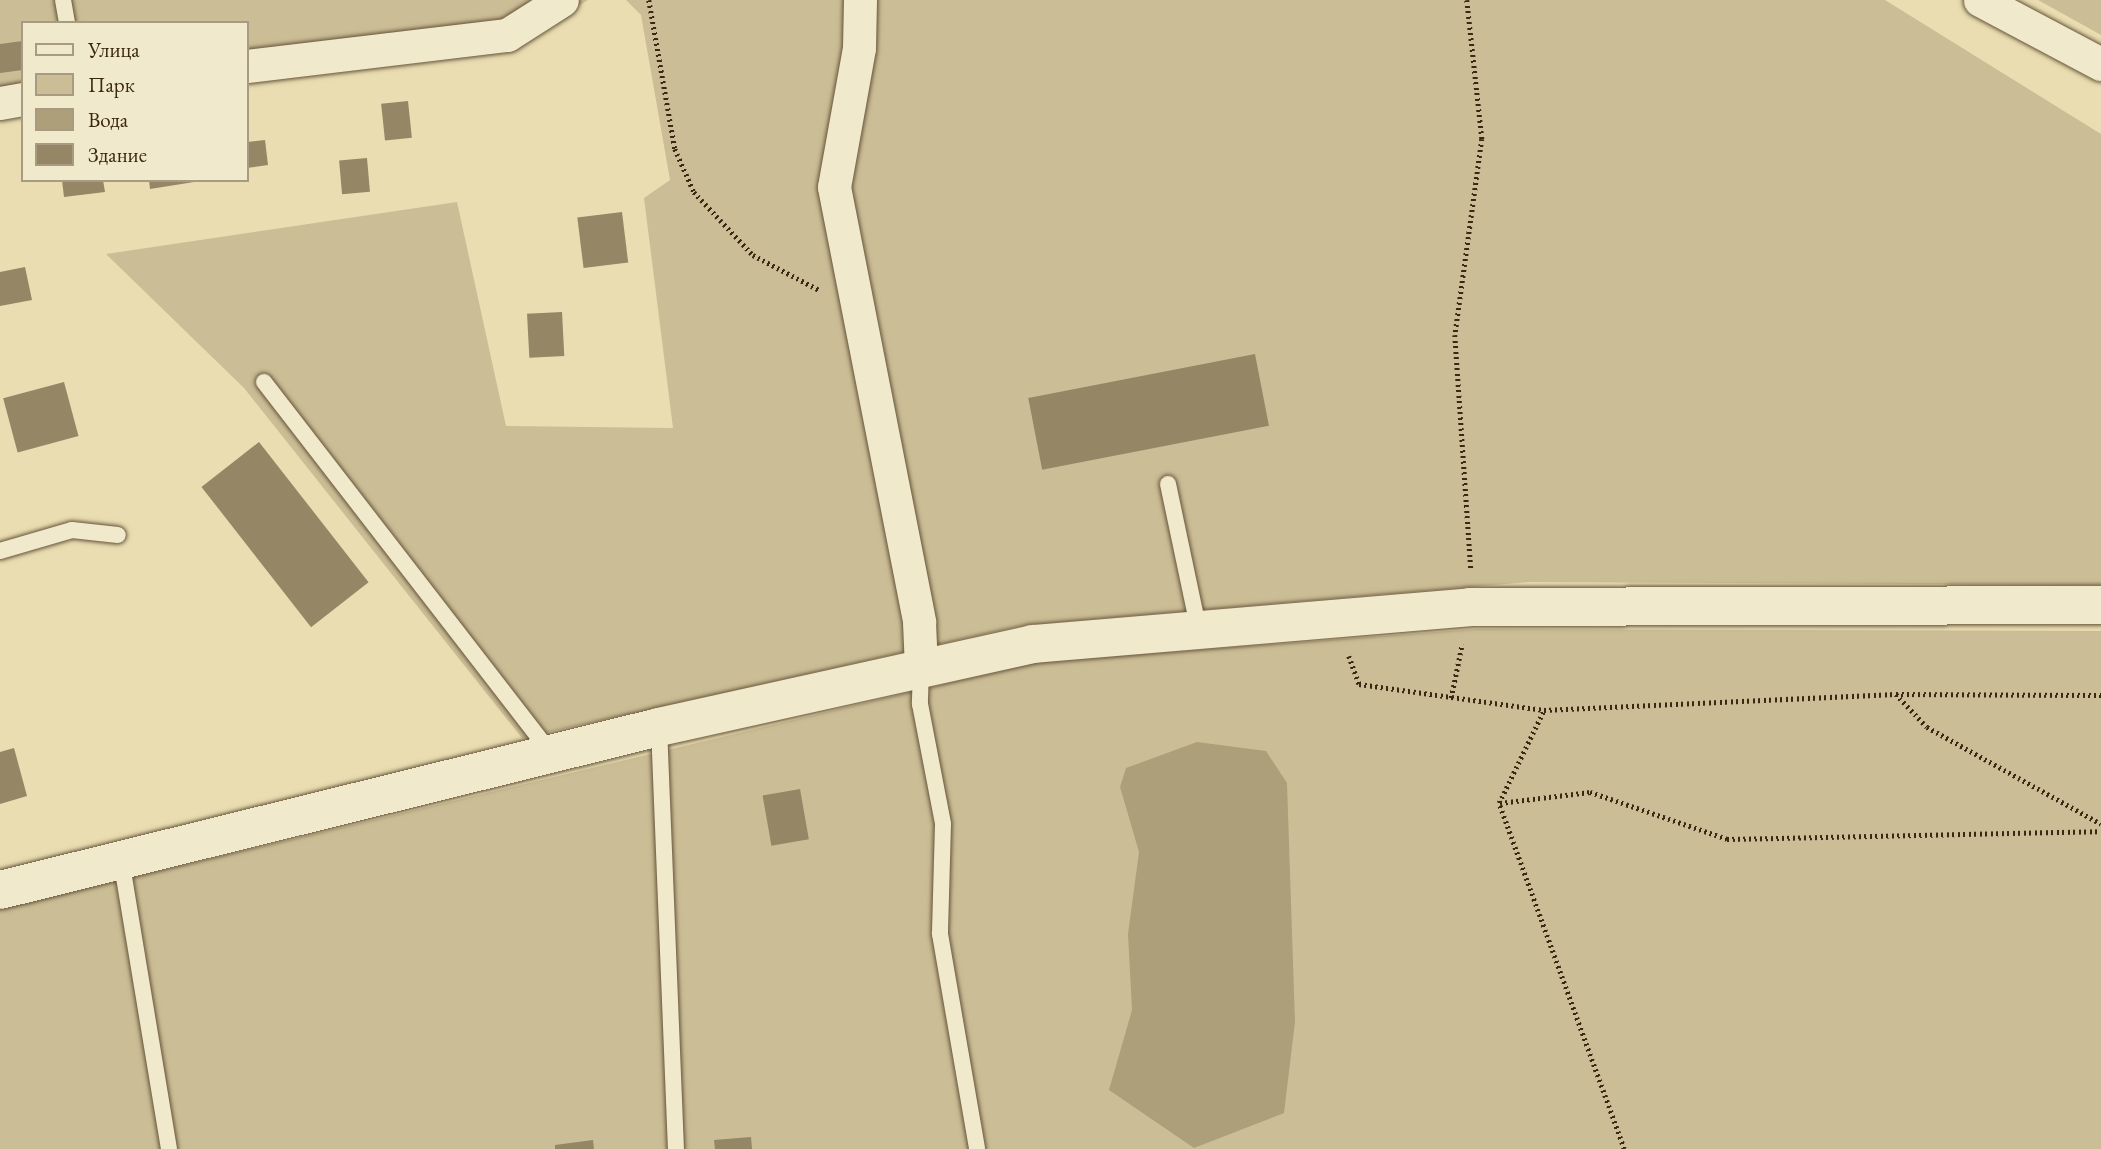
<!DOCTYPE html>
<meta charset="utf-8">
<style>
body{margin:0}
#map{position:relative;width:2101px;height:1149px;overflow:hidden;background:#e9ddb1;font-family:"EB Garamond",serif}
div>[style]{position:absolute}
.green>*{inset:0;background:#cbbe96}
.water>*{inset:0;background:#ae9f7b}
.building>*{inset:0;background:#958665;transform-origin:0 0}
.path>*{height:4.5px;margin-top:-2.25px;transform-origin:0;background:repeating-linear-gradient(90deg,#3b2712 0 2px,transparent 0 5.5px)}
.roads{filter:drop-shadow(0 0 2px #66543a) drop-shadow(0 0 2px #66543a)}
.service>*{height:16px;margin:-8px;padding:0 8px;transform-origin:8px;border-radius:8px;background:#f1e9cc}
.minor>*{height:33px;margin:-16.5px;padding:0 16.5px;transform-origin:16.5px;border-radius:16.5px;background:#f1e9cc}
.tertiary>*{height:38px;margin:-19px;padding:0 19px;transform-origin:19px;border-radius:19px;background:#f1e9cc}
span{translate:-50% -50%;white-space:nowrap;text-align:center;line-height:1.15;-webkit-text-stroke:5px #f1e9cc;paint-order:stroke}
.legend{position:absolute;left:21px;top:21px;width:228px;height:161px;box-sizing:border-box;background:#f1e9cc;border:2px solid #a89b82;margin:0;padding:9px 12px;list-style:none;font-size:21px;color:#3b2712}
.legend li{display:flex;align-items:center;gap:14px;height:35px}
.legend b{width:35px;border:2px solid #a89b82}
</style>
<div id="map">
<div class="green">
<i style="clip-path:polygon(0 0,588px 0,544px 27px,247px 75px,247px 23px,23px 23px,23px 85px,0 89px)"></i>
<i style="clip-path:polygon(626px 0,1885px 0,2101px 134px,2101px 585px,1529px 582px,1025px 625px,522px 738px,244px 388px,106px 254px,457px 202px,506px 426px,673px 428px,644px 198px,670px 180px,641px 15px)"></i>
<i style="clip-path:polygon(2038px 0,2101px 0,2101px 35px)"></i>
<i style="clip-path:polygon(1476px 629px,2101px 631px,2101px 1149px,0 1149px,0 909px,1037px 662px)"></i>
</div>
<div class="water">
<i style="clip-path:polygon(1197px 742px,1266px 751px,1287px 783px,1295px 1022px,1284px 1113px,1194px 1148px,1109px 1090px,1132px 1010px,1128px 934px,1139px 852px,1120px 787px,1126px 768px)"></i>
</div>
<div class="building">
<i style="clip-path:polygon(23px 41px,23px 70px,0 73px,0 44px)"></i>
<i style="left:408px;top:101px;width:37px;height:27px;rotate:84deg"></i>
<i style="clip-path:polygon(265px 140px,268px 165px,247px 168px,247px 142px)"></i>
<i style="left:367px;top:158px;width:34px;height:28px;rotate:85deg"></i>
<i style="clip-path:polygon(62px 180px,103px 180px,105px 192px,64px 197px)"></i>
<i style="clip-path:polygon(149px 180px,194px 180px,194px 182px,150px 189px)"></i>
<i style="left:622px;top:212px;width:51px;height:45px;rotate:83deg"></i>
<i style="clip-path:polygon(25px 267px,32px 300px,0 306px,0 272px)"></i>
<i style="left:562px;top:312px;width:44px;height:35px;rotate:87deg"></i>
<i style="left:1255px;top:354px;width:73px;height:231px;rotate:79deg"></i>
<i style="left:64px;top:382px;width:56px;height:63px;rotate:75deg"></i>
<i style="left:259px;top:442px;width:178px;height:73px;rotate:52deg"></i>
<i style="clip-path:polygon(14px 748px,27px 796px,0 804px,0 752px)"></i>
<i style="left:800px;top:789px;width:51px;height:38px;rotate:80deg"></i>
<i style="clip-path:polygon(751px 1137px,752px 1149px,715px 1149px,714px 1140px)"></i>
<i style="clip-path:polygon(593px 1140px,594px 1149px,555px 1149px,555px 1145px)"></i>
</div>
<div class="path">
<i style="left:649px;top:0;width:151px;rotate:80.1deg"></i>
<i style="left:675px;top:149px;width:47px;rotate:66.2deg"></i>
<i style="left:694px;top:192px;width:86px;rotate:46.9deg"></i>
<i style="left:753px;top:255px;width:75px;rotate:27.9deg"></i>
<i style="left:1467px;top:0;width:140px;rotate:83.8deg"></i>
<i style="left:1482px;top:139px;width:198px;rotate:97.8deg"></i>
<i style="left:1455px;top:335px;width:236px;rotate:86.1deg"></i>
<i style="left:1349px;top:656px;width:30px;rotate:70deg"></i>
<i style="left:1359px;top:684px;width:187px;rotate:8deg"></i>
<i style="left:1896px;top:694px;width:45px;rotate:46.8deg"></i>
<i style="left:1927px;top:727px;width:199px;rotate:29.1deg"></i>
<i style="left:1451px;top:698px;width:55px;rotate:-78.5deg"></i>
<i style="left:1500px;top:803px;width:91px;rotate:-7deg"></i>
<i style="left:1590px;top:792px;width:145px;rotate:18.9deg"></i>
<i style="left:1727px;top:839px;width:374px;rotate:-1.2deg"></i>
<i style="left:1624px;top:1149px;width:368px;rotate:-109.9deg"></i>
<i style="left:1499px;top:803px;width:103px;rotate:-64.2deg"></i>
<i style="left:1544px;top:710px;width:352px;rotate:-2.6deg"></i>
<i style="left:1896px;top:694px;width:205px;rotate:0.3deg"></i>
</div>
<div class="roads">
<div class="service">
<i style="left:63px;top:0;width:23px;rotate:80deg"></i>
<i style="left:264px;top:382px;width:469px;rotate:52.3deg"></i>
<i style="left:1168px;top:484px;width:150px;rotate:78.1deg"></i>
<i style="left:0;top:551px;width:75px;rotate:-16.3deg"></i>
<i style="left:72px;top:530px;width:46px;rotate:6.2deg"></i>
<i style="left:921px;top:670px;width:34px;rotate:92deg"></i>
<i style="left:920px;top:704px;width:122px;rotate:79.1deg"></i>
<i style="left:943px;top:824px;width:110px;rotate:91.6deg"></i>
<i style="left:940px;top:934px;width:218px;rotate:80.2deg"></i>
<i style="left:659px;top:727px;width:422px;rotate:87.7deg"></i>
<i style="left:121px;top:859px;width:294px;rotate:80.6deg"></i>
</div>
<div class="minor">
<i style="left:860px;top:0;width:48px;rotate:91.2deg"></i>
<i style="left:859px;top:48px;width:141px;rotate:100.2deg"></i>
<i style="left:834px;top:187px;width:443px;rotate:78.9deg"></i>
<i style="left:919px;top:622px;width:45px;rotate:87.5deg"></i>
<i style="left:1980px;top:0;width:137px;rotate:27.9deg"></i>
<i style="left:247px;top:66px;width:262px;rotate:-6.8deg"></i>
<i style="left:507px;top:35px;width:65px;rotate:-32.5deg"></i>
<i style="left:0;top:103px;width:23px;rotate:-10deg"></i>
</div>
<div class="tertiary">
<i style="left:0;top:890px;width:679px;rotate:-13.89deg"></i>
<i style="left:659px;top:727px;width:383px;rotate:-12.5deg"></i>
<i style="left:1033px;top:644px;width:439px;rotate:-4.8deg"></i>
<i style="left:1470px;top:607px;width:631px;rotate:-0.18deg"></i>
</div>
</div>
<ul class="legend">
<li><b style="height:9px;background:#f1e9cc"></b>Улица</li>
<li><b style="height:19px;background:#cbbe96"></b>Парк</li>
<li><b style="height:19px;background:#ae9f7b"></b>Вода</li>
<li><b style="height:19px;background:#958665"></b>Здание</li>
</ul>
</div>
